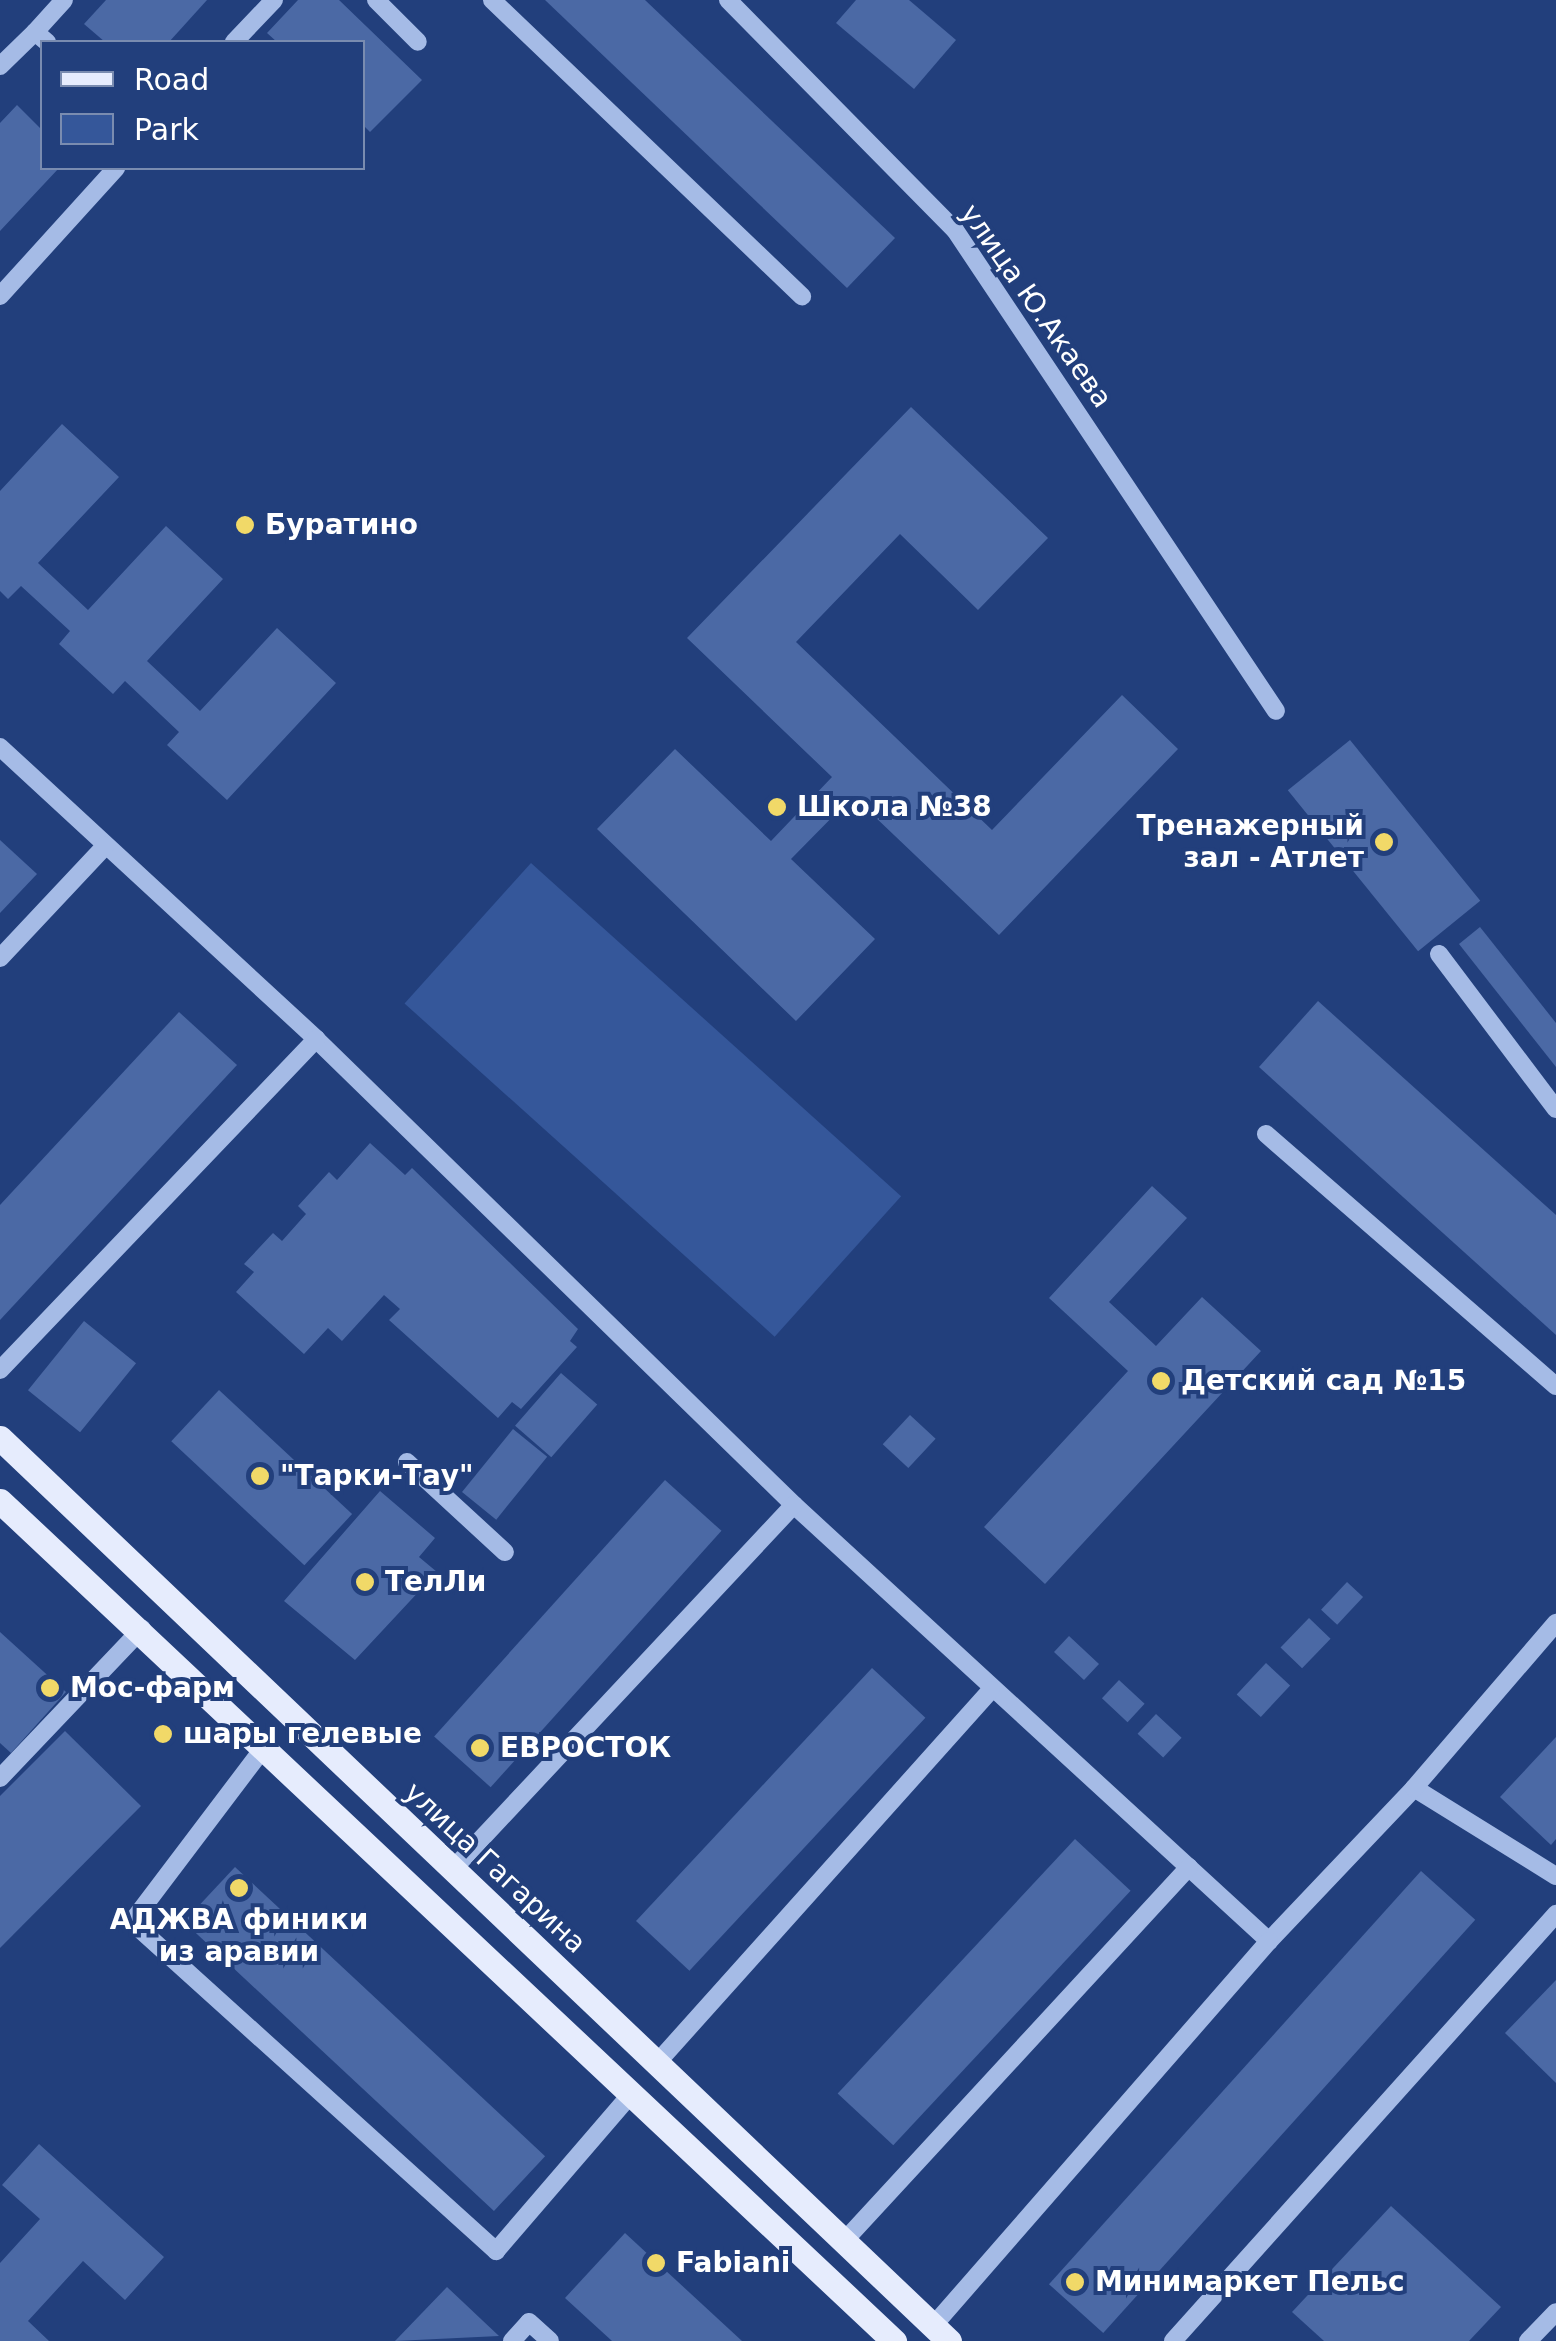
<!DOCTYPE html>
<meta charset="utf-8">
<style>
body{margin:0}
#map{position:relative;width:1556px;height:2341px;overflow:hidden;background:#223f7c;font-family:"DejaVu Sans",sans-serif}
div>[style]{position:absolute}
.green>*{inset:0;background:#35579a;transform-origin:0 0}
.building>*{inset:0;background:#4b69a5;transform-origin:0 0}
.minor>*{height:18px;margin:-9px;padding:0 9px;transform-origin:9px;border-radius:9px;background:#a5bbe6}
.major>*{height:25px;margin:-12.5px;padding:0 12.5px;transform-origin:12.5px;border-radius:12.5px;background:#e6ecfd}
.dots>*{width:28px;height:28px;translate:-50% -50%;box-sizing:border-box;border:5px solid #223f7c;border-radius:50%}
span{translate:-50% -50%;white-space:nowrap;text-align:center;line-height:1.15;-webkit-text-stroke:8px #223f7c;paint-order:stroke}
.street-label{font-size:28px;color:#fff}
.poi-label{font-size:28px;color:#fff;font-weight:700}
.left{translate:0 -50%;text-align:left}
.right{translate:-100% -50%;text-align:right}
.legend{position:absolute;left:40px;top:40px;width:325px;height:130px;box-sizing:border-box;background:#223f7c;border:2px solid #7a8cb0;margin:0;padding:12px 18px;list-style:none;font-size:30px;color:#fff}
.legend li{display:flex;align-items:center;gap:20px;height:50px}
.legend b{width:50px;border:2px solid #7a8cb0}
</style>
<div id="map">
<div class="green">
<i style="left:531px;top:863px;width:498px;height:189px;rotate:42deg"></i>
</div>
<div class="building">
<i style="clip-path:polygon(106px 0,207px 0,169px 42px,105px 42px,84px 24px)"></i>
<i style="clip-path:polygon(298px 0,339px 0,422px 80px,370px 132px,362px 124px,362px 42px,277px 42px,267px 33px)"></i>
<i style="clip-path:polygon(545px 0,645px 0,895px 238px,847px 288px)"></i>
<i style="clip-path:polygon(856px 0,909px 0,956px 40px,914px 89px,836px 23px)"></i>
<i style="clip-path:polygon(17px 105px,42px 130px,42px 168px,59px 168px,0 231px,0 123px)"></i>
<i style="clip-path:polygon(911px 407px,1048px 538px,978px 610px,900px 534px,796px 642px,992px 830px,1122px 695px,1178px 749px,999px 935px,853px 796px,791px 859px,875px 939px,796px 1021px,597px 829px,675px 749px,771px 841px,832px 777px,687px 638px)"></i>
<i style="clip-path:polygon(62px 424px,119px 477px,38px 563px,88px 610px,166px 526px,223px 579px,147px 661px,200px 711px,277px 628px,336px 683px,227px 800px,167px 745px,179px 732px,125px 681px,113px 694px,59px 644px,70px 631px,21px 586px,8px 599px,0 591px,0 491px)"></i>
<i style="left:1350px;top:740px;width:207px;height:80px;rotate:51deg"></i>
<i style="clip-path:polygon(0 840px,37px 874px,0 913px)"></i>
<i style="clip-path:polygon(1480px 927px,1556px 1023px,1556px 1067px,1459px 944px)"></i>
<i style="clip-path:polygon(1318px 1001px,1556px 1215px,1556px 1335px,1259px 1067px)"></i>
<i style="clip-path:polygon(179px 1012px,237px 1065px,0 1320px,0 1205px)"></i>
<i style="clip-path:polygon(370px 1143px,405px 1175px,412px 1168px,578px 1329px,570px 1341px,577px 1347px,521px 1409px,512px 1402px,498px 1418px,389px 1320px,400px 1309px,384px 1295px,342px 1341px,328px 1328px,304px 1354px,236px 1292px,254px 1272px,244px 1264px,273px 1233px,282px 1241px,306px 1214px,298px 1206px,329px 1172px,337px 1180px)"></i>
<i style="clip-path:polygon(1152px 1186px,1187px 1218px,1109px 1302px,1156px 1346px,1202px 1297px,1261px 1351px,1045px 1584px,984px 1527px,1128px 1371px,1049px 1298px)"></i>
<i style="left:84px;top:1321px;width:67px;height:89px;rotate:39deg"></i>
<i style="left:561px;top:1373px;width:48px;height:70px;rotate:41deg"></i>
<i style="left:219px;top:1390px;width:182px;height:70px;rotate:43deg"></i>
<i style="left:910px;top:1415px;width:35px;height:40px;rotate:43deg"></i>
<i style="left:513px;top:1429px;width:44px;height:81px;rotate:39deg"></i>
<i style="left:665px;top:1480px;width:76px;height:345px;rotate:42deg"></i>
<i style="clip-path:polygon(380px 1491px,435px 1538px,419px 1557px,437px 1572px,355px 1660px,284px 1601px)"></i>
<i style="left:1347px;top:1582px;width:22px;height:38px;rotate:43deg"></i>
<i style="left:1309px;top:1618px;width:30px;height:41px;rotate:44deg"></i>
<i style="clip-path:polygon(0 1632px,66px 1692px,11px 1753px,0 1743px)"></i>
<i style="left:1069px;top:1636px;width:41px;height:22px;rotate:43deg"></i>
<i style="left:1266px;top:1663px;width:33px;height:43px;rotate:43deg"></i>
<i style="left:872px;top:1668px;width:73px;height:346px;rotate:43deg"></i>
<i style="left:1119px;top:1680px;width:35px;height:25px;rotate:43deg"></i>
<i style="left:1156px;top:1714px;width:35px;height:27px;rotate:43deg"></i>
<i style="clip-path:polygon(65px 1731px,141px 1806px,0 1948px,0 1796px)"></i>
<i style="clip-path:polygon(1556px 1737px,1556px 1839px,1551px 1845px,1500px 1797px)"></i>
<i style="left:1075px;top:1839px;width:76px;height:348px;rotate:43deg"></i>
<i style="left:235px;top:1867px;width:424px;height:75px;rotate:43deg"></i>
<i style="left:1421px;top:1871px;width:73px;height:556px;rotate:42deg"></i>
<i style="clip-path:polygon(1556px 1980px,1556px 2083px,1505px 2033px)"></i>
<i style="clip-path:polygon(39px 2144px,164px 2257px,125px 2300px,83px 2261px,28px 2321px,49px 2341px,0 2341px,0 2263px,40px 2219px,2px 2185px)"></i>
<i style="clip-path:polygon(1391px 2206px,1501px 2307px,1469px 2341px,1324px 2341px,1292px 2312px)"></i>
<i style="clip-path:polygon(625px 2233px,742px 2341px,612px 2341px,565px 2298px)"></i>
<i style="clip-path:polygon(447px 2287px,499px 2336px,395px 2341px)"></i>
</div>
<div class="minor">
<i style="left:376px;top:0;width:59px;rotate:45deg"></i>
<i style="left:492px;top:0;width:429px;rotate:43.7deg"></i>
<i style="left:728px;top:0;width:323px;rotate:45.4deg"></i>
<i style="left:955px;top:230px;width:578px;rotate:56.28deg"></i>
<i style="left:35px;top:32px;width:43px;rotate:-47.8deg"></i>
<i style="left:234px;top:42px;width:58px;rotate:-46.4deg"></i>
<i style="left:0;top:66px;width:49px;rotate:-44.2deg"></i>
<i style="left:35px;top:32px;width:16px;rotate:40deg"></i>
<i style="left:0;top:296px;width:173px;rotate:-47.8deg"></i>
<i style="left:0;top:747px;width:430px;rotate:42.7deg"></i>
<i style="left:316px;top:1039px;width:668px;rotate:44.27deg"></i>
<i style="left:794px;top:1505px;width:645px;rotate:42.55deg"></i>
<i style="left:1269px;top:1941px;width:211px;rotate:-46.5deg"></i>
<i style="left:1414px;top:1788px;width:167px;rotate:31.8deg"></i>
<i style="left:1439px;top:954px;width:194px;rotate:53deg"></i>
<i style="left:0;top:958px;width:154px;rotate:-46.8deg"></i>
<i style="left:1266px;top:1134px;width:384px;rotate:41deg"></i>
<i style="left:0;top:1370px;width:458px;rotate:-46.3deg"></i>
<i style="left:407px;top:1462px;width:133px;rotate:42.6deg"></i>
<i style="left:265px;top:1746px;width:221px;rotate:127.1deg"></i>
<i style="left:132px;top:1922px;width:491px;rotate:42.1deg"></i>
<i style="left:496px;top:2251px;width:206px;rotate:-49.3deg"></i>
<i style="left:0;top:1778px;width:206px;rotate:-46.4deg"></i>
<i style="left:1414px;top:1788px;width:218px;rotate:-49.3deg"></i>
<i style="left:454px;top:1868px;width:497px;rotate:-46.9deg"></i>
<i style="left:656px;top:2064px;width:502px;rotate:-48.15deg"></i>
<i style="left:846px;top:2239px;width:506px;rotate:-47.32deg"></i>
<i style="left:933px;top:2326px;width:511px;rotate:-48.89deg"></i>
<i style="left:512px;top:2341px;width:25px;rotate:-48deg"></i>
<i style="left:529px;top:2322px;width:28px;rotate:42deg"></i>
<i style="left:1173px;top:2341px;width:574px;rotate:-48.11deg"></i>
<i style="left:1528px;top:2341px;width:40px;rotate:-46deg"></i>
</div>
<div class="major">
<i style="left:0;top:1438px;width:1310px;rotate:43.58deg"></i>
<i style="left:0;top:1501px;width:1227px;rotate:43.22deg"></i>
</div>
<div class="dots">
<i style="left:245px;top:525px;background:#f1d968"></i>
<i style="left:777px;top:807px;background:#f1d968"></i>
<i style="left:1384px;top:842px;background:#f1d968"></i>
<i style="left:1161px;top:1381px;background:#f1d968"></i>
<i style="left:260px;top:1476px;background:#f1d968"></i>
<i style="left:365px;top:1582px;background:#f1d968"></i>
<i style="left:50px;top:1688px;background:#f1d968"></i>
<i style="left:163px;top:1734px;background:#f1d968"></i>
<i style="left:480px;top:1748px;background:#f1d968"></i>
<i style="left:239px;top:1888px;background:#f1d968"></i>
<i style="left:656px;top:2263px;background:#f1d968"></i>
<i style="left:1075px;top:2282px;background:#f1d968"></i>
</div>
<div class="street-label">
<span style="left:1036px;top:306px;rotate:55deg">улица Ю.Акаева</span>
<span style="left:495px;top:1868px;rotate:43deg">улица Гагарина</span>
</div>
<div class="poi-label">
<span class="left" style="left:265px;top:525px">Буратино</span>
<span class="left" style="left:797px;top:807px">Школа №38</span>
<span class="right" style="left:1364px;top:842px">Тренажерный<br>зал - Атлет</span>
<span class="left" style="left:1181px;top:1381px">Детский сад №15</span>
<span class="left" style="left:280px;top:1476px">"Тарки-Тау"</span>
<span class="left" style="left:385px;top:1582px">ТелЛи</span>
<span class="left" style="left:70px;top:1688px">Мос-фарм</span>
<span class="left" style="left:183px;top:1734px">шары гелевые</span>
<span class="left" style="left:500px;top:1748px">ЕВРОСТОК</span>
<span style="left:239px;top:1936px">АДЖВА финики<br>из аравии</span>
<span class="left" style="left:676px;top:2263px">Fabiani</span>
<span class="left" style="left:1095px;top:2282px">Минимаркет Пельс</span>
</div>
<ul class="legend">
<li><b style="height:12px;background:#e6ecfd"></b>Road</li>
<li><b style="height:28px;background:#35579a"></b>Park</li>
</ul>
</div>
